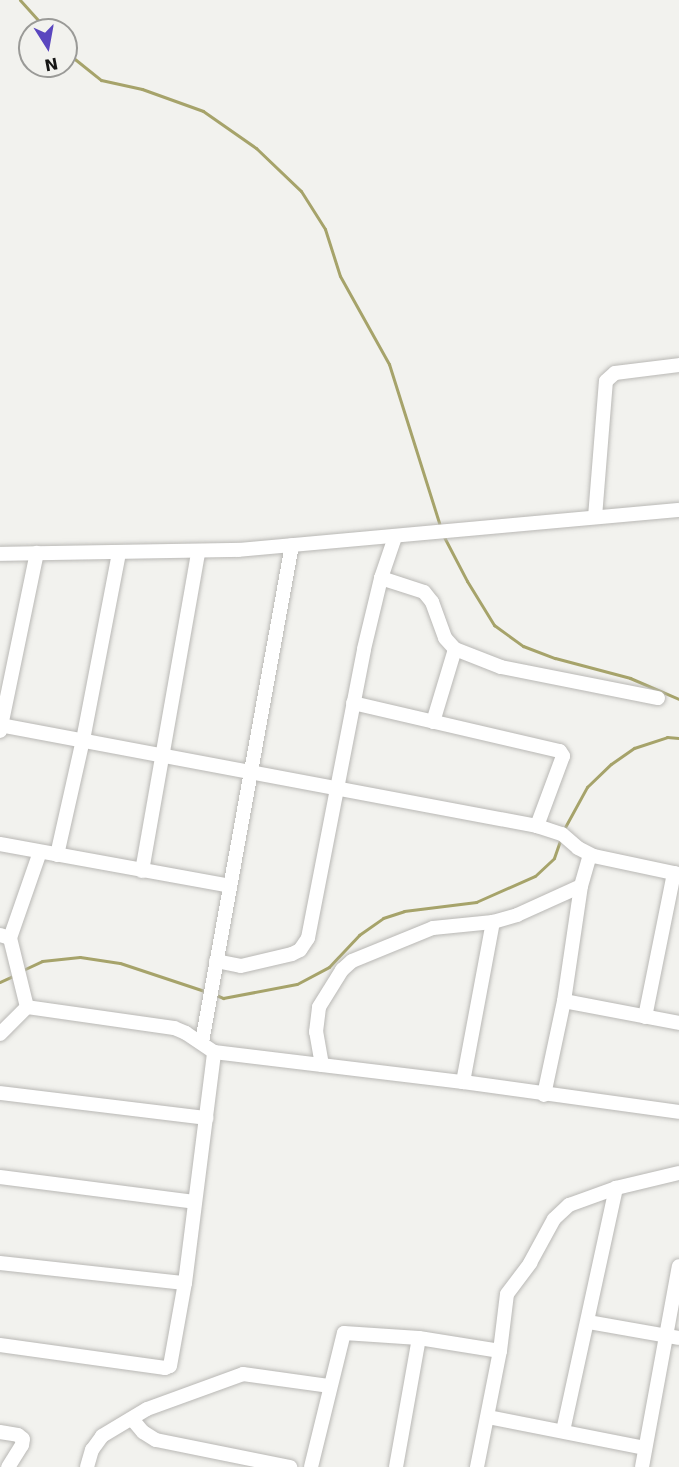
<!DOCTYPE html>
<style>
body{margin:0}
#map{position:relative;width:679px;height:1467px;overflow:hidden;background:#f2f2ee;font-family:"DejaVu Sans",sans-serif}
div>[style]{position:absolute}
.stream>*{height:3px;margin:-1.5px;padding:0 1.5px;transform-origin:1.5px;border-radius:1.5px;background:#a6a36a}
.roads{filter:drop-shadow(0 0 2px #b9b8b5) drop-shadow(0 0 2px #b9b8b5)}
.street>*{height:14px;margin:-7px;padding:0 7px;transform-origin:7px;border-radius:7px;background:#fff}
span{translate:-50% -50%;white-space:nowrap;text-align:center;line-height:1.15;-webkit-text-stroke:4.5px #f2f2ee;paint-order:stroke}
.north{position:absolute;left:18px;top:18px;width:60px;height:60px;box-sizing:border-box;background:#f2f2ee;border:2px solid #9a9a97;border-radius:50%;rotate:169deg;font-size:16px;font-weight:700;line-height:24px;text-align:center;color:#161615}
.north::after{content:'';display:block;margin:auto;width:21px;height:27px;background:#5a46bf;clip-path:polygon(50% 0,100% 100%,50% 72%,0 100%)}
</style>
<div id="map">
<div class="stream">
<i style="left:20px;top:0;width:40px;rotate:48deg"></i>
<i style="left:66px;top:52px;width:45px;rotate:38.7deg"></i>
<i style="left:101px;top:80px;width:42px;rotate:12.4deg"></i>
<i style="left:142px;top:89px;width:65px;rotate:19.8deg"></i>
<i style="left:203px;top:111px;width:65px;rotate:34.9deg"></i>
<i style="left:256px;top:148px;width:62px;rotate:43.7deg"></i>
<i style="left:301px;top:191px;width:45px;rotate:57.7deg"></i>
<i style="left:325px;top:229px;width:49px;rotate:72.3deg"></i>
<i style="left:340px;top:276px;width:101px;rotate:60.9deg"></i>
<i style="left:389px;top:364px;width:173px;rotate:72.5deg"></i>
<i style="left:443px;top:535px;width:52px;rotate:62.4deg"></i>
<i style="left:467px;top:581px;width:52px;rotate:58.5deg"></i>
<i style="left:494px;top:625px;width:36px;rotate:36deg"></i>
<i style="left:523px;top:646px;width:34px;rotate:21deg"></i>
<i style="left:555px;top:658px;width:78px;rotate:14.9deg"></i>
<i style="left:630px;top:678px;width:53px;rotate:23.2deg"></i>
<i style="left:564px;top:829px;width:48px;rotate:-61.3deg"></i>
<i style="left:587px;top:787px;width:33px;rotate:-44deg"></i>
<i style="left:611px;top:764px;width:28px;rotate:-35deg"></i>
<i style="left:634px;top:748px;width:35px;rotate:-18deg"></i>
<i style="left:667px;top:737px;width:12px;rotate:5deg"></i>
<i style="left:23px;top:970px;width:21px;rotate:-25deg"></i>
<i style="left:42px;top:961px;width:38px;rotate:-6deg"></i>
<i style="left:80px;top:957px;width:40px;rotate:8.5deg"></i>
<i style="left:120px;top:963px;width:92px;rotate:18.4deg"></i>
<i style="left:0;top:982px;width:17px;rotate:-25deg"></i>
<i style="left:216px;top:995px;width:8px;rotate:23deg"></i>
<i style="left:223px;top:998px;width:75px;rotate:-10.7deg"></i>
<i style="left:297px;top:984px;width:36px;rotate:-28deg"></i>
<i style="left:329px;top:967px;width:44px;rotate:-46.8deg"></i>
<i style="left:359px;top:935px;width:29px;rotate:-35deg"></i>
<i style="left:383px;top:918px;width:22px;rotate:-18deg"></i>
<i style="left:404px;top:911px;width:73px;rotate:-7.1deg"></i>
<i style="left:476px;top:902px;width:64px;rotate:-23.8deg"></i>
<i style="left:535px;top:876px;width:26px;rotate:-43deg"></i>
<i style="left:554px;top:858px;width:21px;rotate:-71deg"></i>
</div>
<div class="roads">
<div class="street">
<i style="left:595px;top:517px;width:136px;rotate:-85.4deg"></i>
<i style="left:606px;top:381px;width:12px;rotate:-42deg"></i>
<i style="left:615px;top:373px;width:64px;rotate:-7.1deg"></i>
<i style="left:0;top:554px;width:238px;rotate:-1deg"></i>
<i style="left:238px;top:550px;width:443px;rotate:-5.2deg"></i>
<i style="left:381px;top:578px;width:45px;rotate:18deg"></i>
<i style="left:424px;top:592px;width:13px;rotate:51deg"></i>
<i style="left:432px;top:602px;width:38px;rotate:70deg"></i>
<i style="left:445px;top:638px;width:15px;rotate:48deg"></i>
<i style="left:455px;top:649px;width:49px;rotate:21.4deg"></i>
<i style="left:501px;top:667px;width:160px;rotate:11.2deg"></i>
<i style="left:353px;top:703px;width:212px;rotate:13.1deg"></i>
<i style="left:560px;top:751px;width:6px;rotate:59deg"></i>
<i style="left:563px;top:756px;width:75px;rotate:110.4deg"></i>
<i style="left:433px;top:722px;width:76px;rotate:-73.2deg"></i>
<i style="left:0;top:725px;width:546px;rotate:10.65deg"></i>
<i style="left:537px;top:826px;width:26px;rotate:18deg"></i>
<i style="left:562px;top:834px;width:21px;rotate:41deg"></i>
<i style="left:578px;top:848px;width:18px;rotate:27deg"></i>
<i style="left:594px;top:856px;width:87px;rotate:12deg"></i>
<i style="left:0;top:731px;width:182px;rotate:-78.3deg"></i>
<i style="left:0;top:844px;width:234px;rotate:10.3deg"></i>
<i style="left:57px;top:855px;width:118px;rotate:-77.3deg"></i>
<i style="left:83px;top:740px;width:190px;rotate:-79.1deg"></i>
<i style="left:142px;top:871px;width:324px;rotate:-80deg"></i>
<i style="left:0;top:935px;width:10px;rotate:17deg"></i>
<i style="left:10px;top:938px;width:71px;rotate:76.2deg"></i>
<i style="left:10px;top:938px;width:91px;rotate:-70.8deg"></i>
<i style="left:216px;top:961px;width:25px;rotate:11deg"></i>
<i style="left:241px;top:966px;width:52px;rotate:-13.2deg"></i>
<i style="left:292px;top:954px;width:9px;rotate:-27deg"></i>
<i style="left:300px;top:950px;width:14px;rotate:-56deg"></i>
<i style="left:308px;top:938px;width:294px;rotate:-79deg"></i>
<i style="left:364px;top:649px;width:73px;rotate:-76.5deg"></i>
<i style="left:381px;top:578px;width:43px;rotate:-71.1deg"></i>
<i style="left:564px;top:1001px;width:117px;rotate:10.8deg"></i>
<i style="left:645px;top:1017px;width:147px;rotate:-78.6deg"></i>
<i style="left:0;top:1034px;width:38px;rotate:-45deg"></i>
<i style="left:202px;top:1042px;width:505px;rotate:-79.74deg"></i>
<i style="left:214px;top:1052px;width:251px;rotate:6.9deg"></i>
<i style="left:463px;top:1082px;width:218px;rotate:7.9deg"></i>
<i style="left:322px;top:1065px;width:34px;rotate:-100deg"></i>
<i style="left:316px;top:1032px;width:25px;rotate:-83deg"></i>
<i style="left:319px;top:1007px;width:44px;rotate:-58.1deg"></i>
<i style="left:342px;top:970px;width:13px;rotate:-42deg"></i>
<i style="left:352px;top:961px;width:87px;rotate:-22.2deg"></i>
<i style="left:433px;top:928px;width:60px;rotate:-5.7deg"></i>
<i style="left:463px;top:1082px;width:163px;rotate:-79.4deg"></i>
<i style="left:493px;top:922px;width:25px;rotate:-16deg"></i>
<i style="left:517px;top:915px;width:70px;rotate:-24.4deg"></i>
<i style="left:0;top:1093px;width:208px;rotate:6.9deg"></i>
<i style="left:544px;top:1095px;width:96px;rotate:-78deg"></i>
<i style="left:564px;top:1001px;width:116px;rotate:-81.6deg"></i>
<i style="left:581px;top:886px;width:32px;rotate:-74deg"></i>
<i style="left:0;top:1177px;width:196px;rotate:7.3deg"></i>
<i style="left:0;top:1263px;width:186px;rotate:6.2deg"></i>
<i style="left:589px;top:1322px;width:91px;rotate:10.1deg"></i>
<i style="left:0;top:1345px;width:167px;rotate:7.9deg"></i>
<i style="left:165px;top:1368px;width:5px;rotate:-22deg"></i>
<i style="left:170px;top:1366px;width:84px;rotate:-79.8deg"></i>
<i style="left:185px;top:1283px;width:233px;rotate:-82.8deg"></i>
<i style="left:214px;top:1052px;width:34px;rotate:-146deg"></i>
<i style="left:186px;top:1033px;width:13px;rotate:-157deg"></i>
<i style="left:174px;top:1028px;width:148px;rotate:-171.9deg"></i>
<i style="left:488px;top:1417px;width:160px;rotate:11.2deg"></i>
<i style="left:132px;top:1419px;width:17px;rotate:50deg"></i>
<i style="left:143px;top:1432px;width:15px;rotate:32deg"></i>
<i style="left:156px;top:1440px;width:137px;rotate:11.4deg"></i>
<i style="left:563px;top:1431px;width:249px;rotate:-77.7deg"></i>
<i style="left:0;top:1432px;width:18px;rotate:9deg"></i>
<i style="left:18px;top:1435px;width:6px;rotate:39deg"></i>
<i style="left:23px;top:1439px;width:6px;rotate:99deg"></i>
<i style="left:22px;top:1445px;width:26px;rotate:122deg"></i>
<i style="left:87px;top:1467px;width:18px;rotate:-74deg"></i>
<i style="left:92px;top:1450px;width:17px;rotate:-54deg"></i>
<i style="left:102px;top:1436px;width:52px;rotate:-31deg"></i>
<i style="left:147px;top:1409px;width:102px;rotate:-20deg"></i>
<i style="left:243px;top:1374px;width:88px;rotate:7.9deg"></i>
<i style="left:311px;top:1467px;width:138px;rotate:-76.2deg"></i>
<i style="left:344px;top:1333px;width:75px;rotate:3.8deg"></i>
<i style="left:419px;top:1338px;width:82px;rotate:9.1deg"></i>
<i style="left:396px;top:1467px;width:131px;rotate:-79.9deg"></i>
<i style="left:477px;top:1467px;width:118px;rotate:-78.8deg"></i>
<i style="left:500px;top:1351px;width:57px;rotate:-83deg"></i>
<i style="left:507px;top:1294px;width:39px;rotate:-53deg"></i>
<i style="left:530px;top:1263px;width:50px;rotate:-61.4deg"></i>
<i style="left:554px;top:1219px;width:21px;rotate:-43deg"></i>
<i style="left:569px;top:1205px;width:50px;rotate:-19.9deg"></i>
<i style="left:616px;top:1188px;width:65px;rotate:-13.4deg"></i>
<i style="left:642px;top:1467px;width:204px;rotate:-79.6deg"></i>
</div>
</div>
<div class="north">N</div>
</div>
